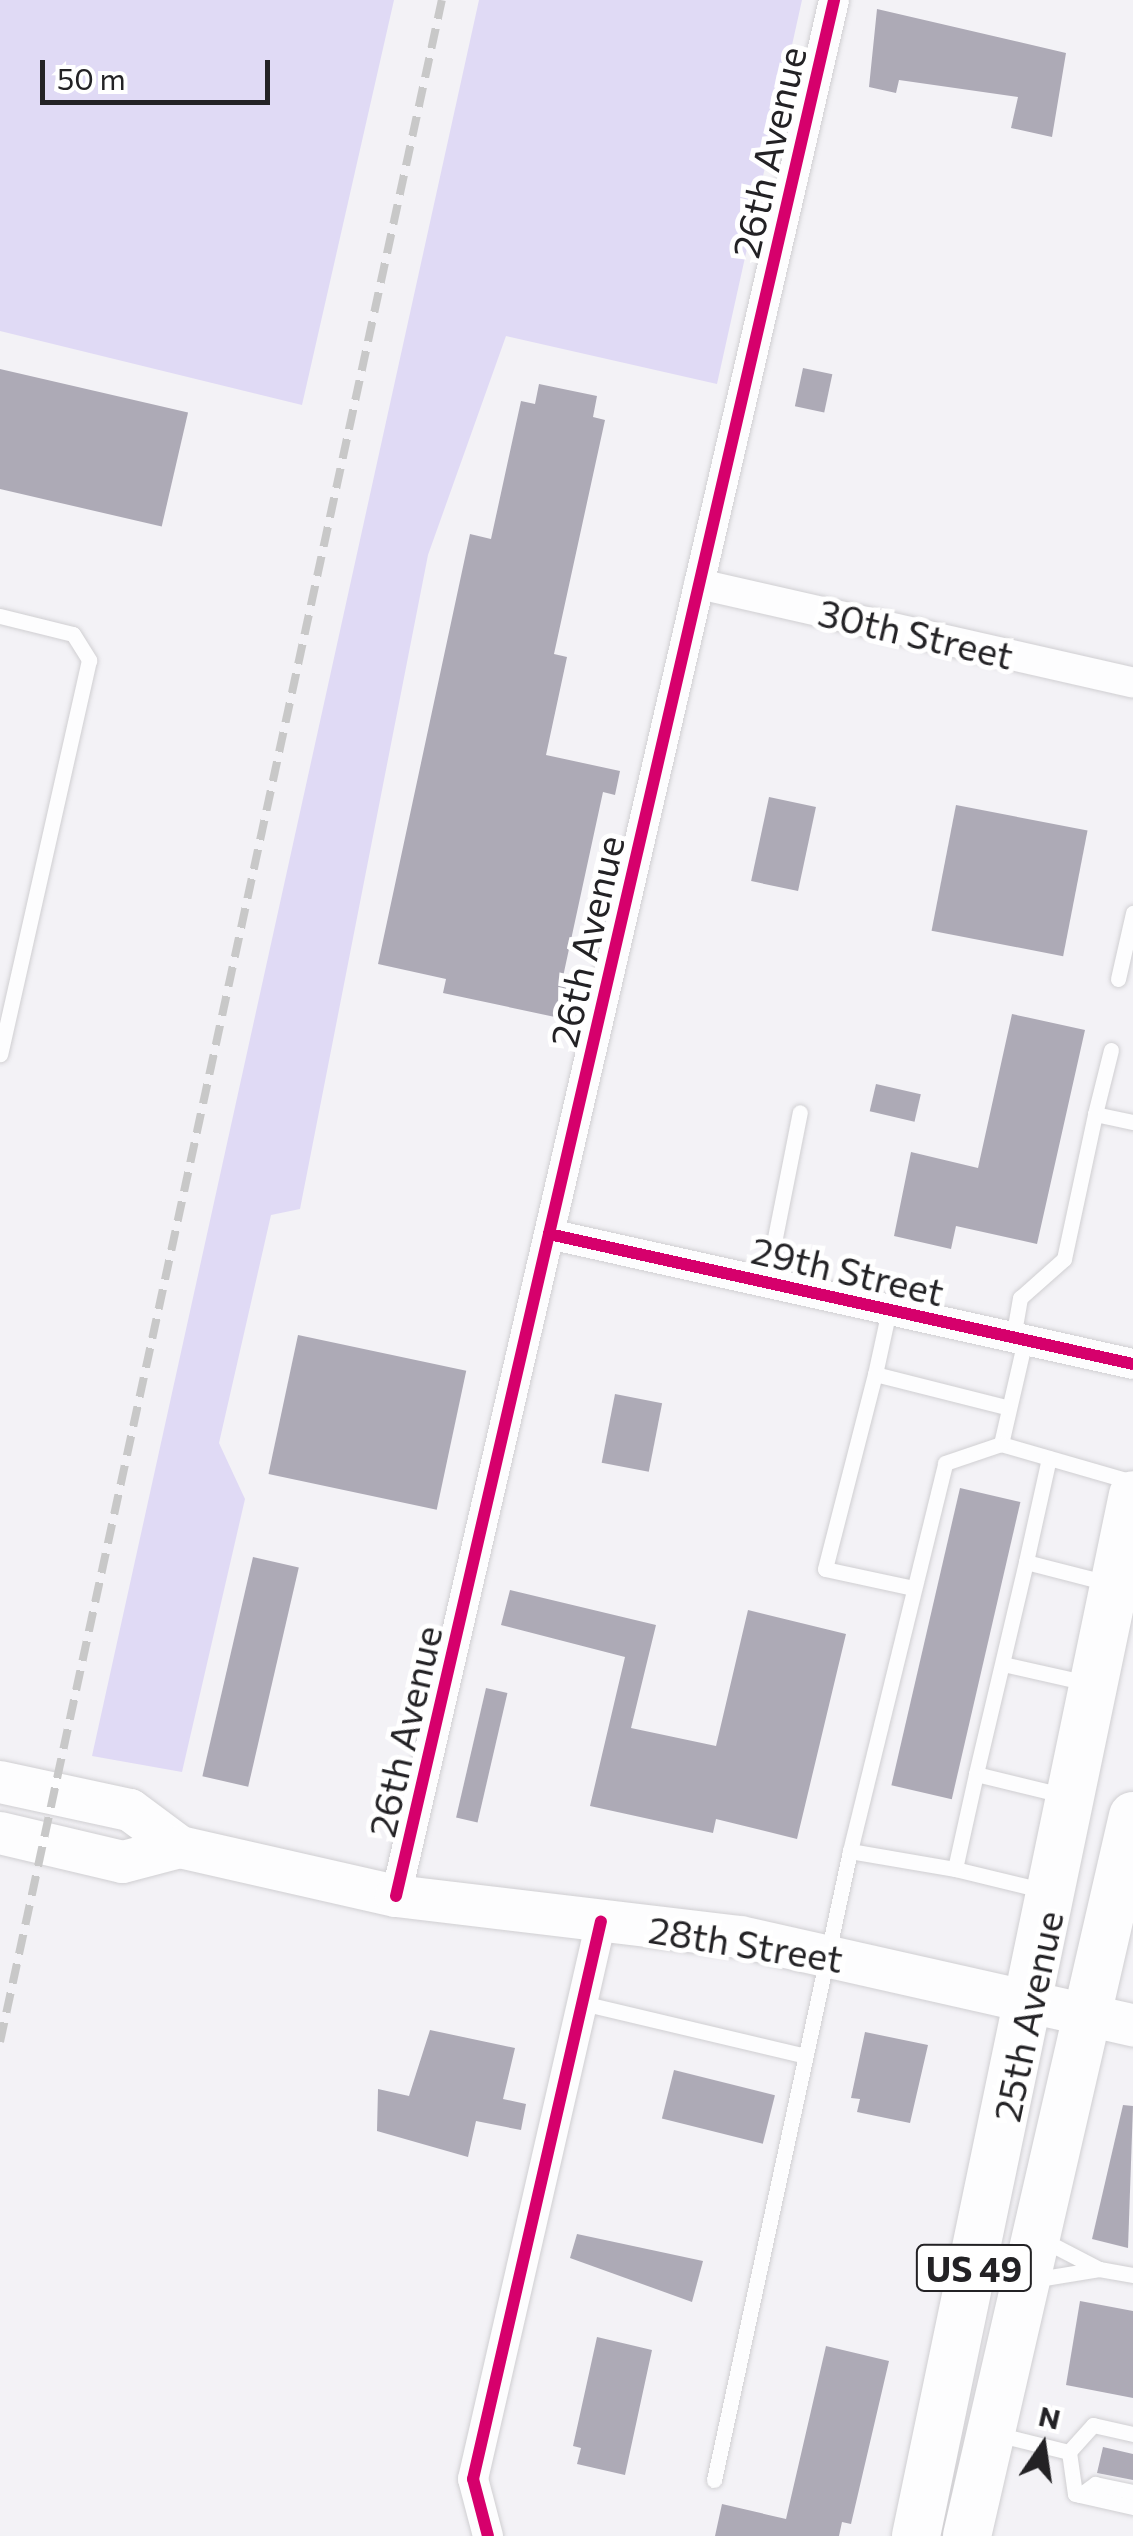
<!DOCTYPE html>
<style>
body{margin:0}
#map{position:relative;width:1133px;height:2536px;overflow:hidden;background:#f3f2f6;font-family:Commissioner,sans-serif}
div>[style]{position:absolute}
.green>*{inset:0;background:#e0daf5}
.building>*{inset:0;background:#adaab6;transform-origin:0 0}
.roads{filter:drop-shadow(0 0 2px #d0cfd2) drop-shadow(0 0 2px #d0cfd2)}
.lane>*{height:15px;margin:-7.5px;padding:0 7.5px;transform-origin:7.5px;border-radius:7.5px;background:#fdfdfe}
.street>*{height:30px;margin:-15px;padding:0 15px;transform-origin:15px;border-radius:15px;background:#fdfdfe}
.secondary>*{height:42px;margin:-21px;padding:0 21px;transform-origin:21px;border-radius:21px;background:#fdfdfe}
.primary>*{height:48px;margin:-24px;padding:0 24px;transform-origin:24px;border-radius:24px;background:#fdfdfe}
.rail>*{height:8px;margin-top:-4px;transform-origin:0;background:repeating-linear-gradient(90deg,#c8c8c8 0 20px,transparent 0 30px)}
.cycleway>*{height:12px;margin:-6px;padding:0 6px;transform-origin:6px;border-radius:6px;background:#d6006c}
span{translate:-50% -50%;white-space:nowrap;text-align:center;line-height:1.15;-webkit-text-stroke:10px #fff;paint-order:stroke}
.shield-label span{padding:2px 8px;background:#fff;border:2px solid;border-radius:8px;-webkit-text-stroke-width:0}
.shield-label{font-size:35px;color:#232225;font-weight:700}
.street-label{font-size:38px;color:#232225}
.north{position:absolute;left:993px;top:2396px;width:100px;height:100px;-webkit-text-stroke:8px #fff;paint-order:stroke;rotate:13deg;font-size:28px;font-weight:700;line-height:40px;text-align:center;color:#232225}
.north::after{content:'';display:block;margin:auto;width:35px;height:45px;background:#232225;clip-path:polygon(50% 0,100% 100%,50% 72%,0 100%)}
.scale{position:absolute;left:40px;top:60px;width:230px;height:45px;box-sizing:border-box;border:5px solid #232225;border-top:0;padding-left:12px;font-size:30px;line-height:35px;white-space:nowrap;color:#232225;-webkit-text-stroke:8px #fff;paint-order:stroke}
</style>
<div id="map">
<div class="green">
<i style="clip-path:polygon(0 0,394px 0,302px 405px,0 331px)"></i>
<i style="clip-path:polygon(479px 0,802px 0,717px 384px,506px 336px,428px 555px,300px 1209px,271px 1215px,219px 1443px,245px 1499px,182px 1772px,92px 1756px)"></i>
</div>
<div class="building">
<i style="clip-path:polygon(877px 9px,1066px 53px,1052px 137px,1011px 128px,1018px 97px,899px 80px,896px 93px,869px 87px)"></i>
<i style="left:803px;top:368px;width:30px;height:39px;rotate:12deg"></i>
<i style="left:0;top:369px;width:193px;height:117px;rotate:13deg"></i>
<i style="clip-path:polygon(539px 384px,597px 396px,593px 417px,605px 420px,554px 654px,567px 657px,546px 755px,620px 771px,615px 795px,603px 792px,561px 986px,576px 990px,569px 1020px,443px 993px,446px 979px,378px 964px,470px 534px,491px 539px,521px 401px,535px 404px)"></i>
<i style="left:769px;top:797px;width:48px;height:86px;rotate:12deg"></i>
<i style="left:956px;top:805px;width:134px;height:128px;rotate:11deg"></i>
<i style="clip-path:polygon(1012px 1014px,1085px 1030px,1037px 1244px,956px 1226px,951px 1249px,894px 1236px,911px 1152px,978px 1168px)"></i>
<i style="left:876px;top:1084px;width:46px;height:28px;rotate:13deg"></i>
<i style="left:298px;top:1335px;width:172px;height:142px;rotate:12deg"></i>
<i style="left:615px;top:1394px;width:48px;height:70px;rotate:11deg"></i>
<i style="left:960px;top:1488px;width:62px;height:305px;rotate:13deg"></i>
<i style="left:253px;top:1557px;width:47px;height:225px;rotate:13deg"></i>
<i style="clip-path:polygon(510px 1590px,656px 1625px,631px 1728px,716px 1746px,748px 1610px,846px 1634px,797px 1839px,716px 1819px,713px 1833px,590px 1806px,625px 1657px,501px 1625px)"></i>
<i style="left:486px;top:1688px;width:22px;height:133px;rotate:13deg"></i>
<i style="clip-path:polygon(430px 2030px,515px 2048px,503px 2099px,526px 2104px,521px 2130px,476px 2121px,468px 2157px,377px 2131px,378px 2089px,409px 2096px)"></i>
<i style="clip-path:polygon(865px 2032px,928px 2045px,910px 2123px,857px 2112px,860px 2099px,851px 2098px)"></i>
<i style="left:674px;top:2070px;width:104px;height:50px;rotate:14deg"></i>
<i style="clip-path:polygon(1123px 2105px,1133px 2106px,1128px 2248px,1092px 2239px)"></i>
<i style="clip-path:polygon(577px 2234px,703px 2261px,692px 2302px,570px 2258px)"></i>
<i style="clip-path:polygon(1080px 2301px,1133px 2311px,1133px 2398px,1066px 2385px)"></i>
<i style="clip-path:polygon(597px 2337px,652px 2350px,625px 2475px,577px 2464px,581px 2448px,573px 2446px)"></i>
<i style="clip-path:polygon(826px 2346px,889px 2361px,851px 2524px,842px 2522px,839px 2536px,715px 2536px,722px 2504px,786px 2519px)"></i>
<i style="clip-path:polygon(1103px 2447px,1133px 2454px,1133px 2480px,1097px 2473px)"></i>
</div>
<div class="roads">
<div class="lane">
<i style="left:0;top:616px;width:75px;rotate:13.9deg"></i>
<i style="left:73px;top:634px;width:31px;rotate:58deg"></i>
<i style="left:89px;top:660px;width:404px;rotate:102.7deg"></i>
<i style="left:1118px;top:979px;width:68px;rotate:-77.2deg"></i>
<i style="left:1095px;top:1114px;width:66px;rotate:-76deg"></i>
<i style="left:766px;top:1283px;width:174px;rotate:-78.8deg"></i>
<i style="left:889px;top:1310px;width:66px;rotate:102.3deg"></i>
<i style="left:875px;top:1374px;width:138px;rotate:14.2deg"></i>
<i style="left:1013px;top:1338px;width:41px;rotate:-80.1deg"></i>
<i style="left:1020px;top:1298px;width:59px;rotate:-41.6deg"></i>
<i style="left:1064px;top:1259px;width:148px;rotate:-77.9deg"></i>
<i style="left:1095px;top:1114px;width:39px;rotate:12deg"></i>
<i style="left:1025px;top:1340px;width:107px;rotate:103deg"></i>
<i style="left:1001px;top:1444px;width:137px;rotate:16.1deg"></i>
<i style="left:875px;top:1374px;width:201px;rotate:104.4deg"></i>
<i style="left:825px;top:1569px;width:91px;rotate:12.1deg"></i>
<i style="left:1049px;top:1458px;width:107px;rotate:102.5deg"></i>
<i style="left:1026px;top:1562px;width:85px;rotate:14.4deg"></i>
<i style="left:1026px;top:1562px;width:218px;rotate:103.3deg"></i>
<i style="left:976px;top:1774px;width:93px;rotate:13.7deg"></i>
<i style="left:1003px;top:1664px;width:86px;rotate:12.7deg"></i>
<i style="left:976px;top:1774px;width:97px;rotate:102.5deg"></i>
<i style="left:955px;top:1869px;width:94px;rotate:13.6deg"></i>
<i style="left:850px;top:1851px;width:399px;rotate:-76.2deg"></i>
<i style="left:945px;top:1463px;width:59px;rotate:-18.7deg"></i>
<i style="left:582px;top:2003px;width:226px;rotate:13.3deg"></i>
<i style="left:1099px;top:2269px;width:35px;rotate:10deg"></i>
<i style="left:1032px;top:2280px;width:68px;rotate:-9.3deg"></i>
<i style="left:1099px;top:2269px;width:63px;rotate:-152.6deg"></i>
<i style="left:996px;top:2434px;width:75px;rotate:13.9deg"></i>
<i style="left:1133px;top:2434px;width:41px;rotate:-167.3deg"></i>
<i style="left:1093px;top:2425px;width:36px;rotate:132deg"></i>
<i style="left:1069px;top:2452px;width:42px;rotate:81.9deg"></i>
<i style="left:1075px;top:2494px;width:59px;rotate:12.6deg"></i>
<i style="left:714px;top:2480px;width:644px;rotate:-77.8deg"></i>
<i style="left:850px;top:1851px;width:107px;rotate:9.7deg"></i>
<i style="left:1080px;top:2495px;width:19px;rotate:-36deg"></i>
<i style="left:1095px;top:2484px;width:39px;rotate:12deg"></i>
</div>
<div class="street">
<i style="left:699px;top:584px;width:445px;rotate:12.8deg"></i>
<i style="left:549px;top:1234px;width:598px;rotate:12.55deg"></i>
<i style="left:396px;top:1896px;width:1946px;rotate:-76.99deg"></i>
<i style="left:488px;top:2536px;width:59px;rotate:-104.7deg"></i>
<i style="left:473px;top:2479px;width:572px;rotate:-77.08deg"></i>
</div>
<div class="secondary">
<i style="left:0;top:1782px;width:133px;rotate:12.2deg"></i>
<i style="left:130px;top:1810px;width:62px;rotate:36.5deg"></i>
<i style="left:180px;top:1847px;width:221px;rotate:12.8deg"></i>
<i style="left:396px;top:1896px;width:347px;rotate:6.8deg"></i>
<i style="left:741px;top:1937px;width:402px;rotate:12.7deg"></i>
<i style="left:0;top:1833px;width:126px;rotate:13.3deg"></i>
<i style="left:123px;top:1862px;width:59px;rotate:-14.7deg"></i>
</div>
<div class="primary">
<i style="left:916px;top:2536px;width:1063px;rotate:-78.23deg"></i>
<i style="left:967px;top:2536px;width:739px;rotate:-77.02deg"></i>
</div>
</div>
<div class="rail">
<i style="left:0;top:2042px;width:2089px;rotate:-77.79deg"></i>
</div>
<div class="cycleway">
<i style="left:549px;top:1234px;width:598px;rotate:12.55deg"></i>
<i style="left:396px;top:1896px;width:1946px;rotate:-76.99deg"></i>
<i style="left:488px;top:2536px;width:59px;rotate:-104.7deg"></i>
<i style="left:473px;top:2479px;width:572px;rotate:-77.08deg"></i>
</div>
<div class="shield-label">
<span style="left:974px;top:2268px">US 49</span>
</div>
<div class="street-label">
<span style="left:768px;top:152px;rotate:-77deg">26th Avenue</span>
<span style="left:916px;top:633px;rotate:13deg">30th Street</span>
<span style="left:586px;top:941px;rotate:-77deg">26th Avenue</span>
<span style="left:848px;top:1270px;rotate:13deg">29th Street</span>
<span style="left:404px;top:1731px;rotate:-77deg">26th Avenue</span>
<span style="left:746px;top:1943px;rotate:9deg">28th Street</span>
<span style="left:1027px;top:2016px;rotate:-78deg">25th Avenue</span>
</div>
<div class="north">N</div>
<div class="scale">50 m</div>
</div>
